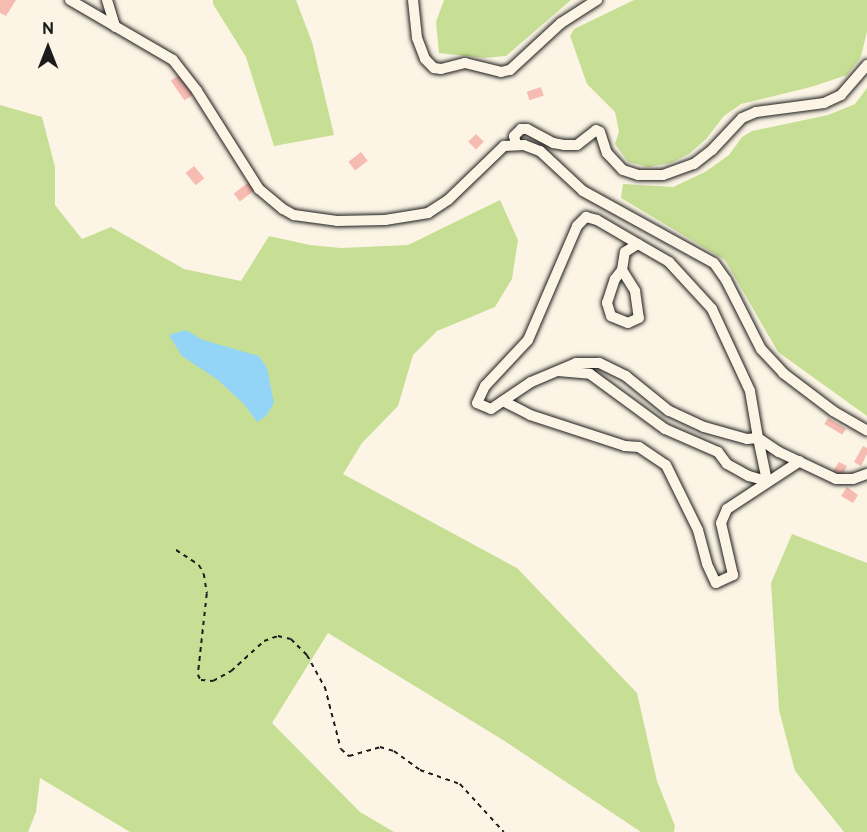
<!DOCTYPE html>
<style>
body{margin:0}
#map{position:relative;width:867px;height:832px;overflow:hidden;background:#fcf5e5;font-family:"Balsamiq Sans",sans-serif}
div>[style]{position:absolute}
.green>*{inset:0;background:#c7df95}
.water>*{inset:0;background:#94d4f6}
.building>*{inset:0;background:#f6bbb1;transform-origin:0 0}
.path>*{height:1.5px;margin-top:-0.75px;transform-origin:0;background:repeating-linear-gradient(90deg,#1c1c1c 0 4.5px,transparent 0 9px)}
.roads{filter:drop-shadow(0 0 2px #1c1c1c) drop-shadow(0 0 2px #1c1c1c)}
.minor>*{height:10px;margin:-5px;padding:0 5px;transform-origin:5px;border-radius:5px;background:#fcf5e5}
span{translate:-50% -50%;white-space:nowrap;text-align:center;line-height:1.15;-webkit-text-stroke:6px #fcf5e5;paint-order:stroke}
.north{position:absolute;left:18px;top:18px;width:60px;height:60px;-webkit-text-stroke:4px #fcf5e5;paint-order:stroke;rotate:0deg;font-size:16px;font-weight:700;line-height:24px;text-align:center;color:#1c1c1c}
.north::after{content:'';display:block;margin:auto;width:21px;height:27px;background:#1c1c1c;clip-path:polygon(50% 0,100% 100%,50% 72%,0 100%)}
</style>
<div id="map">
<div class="green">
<i style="clip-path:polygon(213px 0,296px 0,312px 42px,334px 135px,274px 146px,246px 57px,213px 4px)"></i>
<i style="clip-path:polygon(444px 0,571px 0,506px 56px,484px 58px,439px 53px,436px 22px)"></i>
<i style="clip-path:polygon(634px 0,867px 0,867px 31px,861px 57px,847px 75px,811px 87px,741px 104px,724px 116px,706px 139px,689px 154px,671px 163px,648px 167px,628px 162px,615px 144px,619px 131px,615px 112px,587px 84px,570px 36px,574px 29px)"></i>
<i style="clip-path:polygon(867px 88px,867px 416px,778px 352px,725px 260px,621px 198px,623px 184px,673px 187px,705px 172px,729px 155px,742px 137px,752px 131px,828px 115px,855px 104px)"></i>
<i style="clip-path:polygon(0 105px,42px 117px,55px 167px,55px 205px,82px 239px,111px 227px,184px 269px,241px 281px,269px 236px,310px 245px,341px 248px,408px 245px,500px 200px,518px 240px,512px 279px,495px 307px,437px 331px,413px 355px,398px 406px,362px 443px,343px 474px,517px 568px,637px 693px,657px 781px,675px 826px,674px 832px,641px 832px,503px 740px,328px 633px,272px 723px,360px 812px,394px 832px,130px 832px,40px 778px,36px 812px,28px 832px,0 832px)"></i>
<i style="clip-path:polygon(792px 534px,867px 563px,867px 832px,844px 832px,795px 771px,779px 710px,771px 583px)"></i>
</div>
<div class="water">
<i style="clip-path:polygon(186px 330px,203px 340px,259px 356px,267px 368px,274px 403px,266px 416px,257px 422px,244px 404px,218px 380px,182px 356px,169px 335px)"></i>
</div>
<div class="building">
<i style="clip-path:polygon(0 0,16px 0,6px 16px,0 13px)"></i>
<i style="left:179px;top:75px;width:24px;height:10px;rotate:55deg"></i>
<i style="left:541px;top:87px;width:9px;height:15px;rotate:72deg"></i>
<i style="left:476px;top:134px;width:11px;height:11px;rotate:45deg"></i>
<i style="left:361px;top:152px;width:11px;height:16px;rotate:52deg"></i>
<i style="left:194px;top:166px;width:16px;height:11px;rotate:50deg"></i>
<i style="left:249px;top:182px;width:10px;height:19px;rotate:53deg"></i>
<i style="left:828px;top:418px;width:21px;height:7px;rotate:31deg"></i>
<i style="clip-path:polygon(863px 446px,867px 448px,867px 454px,861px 466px,854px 462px)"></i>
<i style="clip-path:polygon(839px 462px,847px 466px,842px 476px,833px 471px)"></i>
<i style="clip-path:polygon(847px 487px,858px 495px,853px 503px,841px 496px)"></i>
</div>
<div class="path">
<i style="left:176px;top:550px;width:27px;rotate:33deg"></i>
<i style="left:199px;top:565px;width:10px;rotate:61deg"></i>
<i style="left:204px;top:574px;width:20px;rotate:81deg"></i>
<i style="left:207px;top:594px;width:81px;rotate:96.3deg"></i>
<i style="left:198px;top:675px;width:6px;rotate:59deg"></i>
<i style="left:201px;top:680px;width:12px;rotate:5deg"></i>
<i style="left:213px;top:681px;width:21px;rotate:-29deg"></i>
<i style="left:231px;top:671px;width:45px;rotate:-42.3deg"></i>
<i style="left:264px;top:641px;width:15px;rotate:-20deg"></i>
<i style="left:278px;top:636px;width:13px;rotate:13deg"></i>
<i style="left:291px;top:639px;width:23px;rotate:45deg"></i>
<i style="left:307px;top:655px;width:37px;rotate:61deg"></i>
<i style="left:325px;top:687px;width:64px;rotate:75.5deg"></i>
<i style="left:341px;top:749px;width:11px;rotate:41deg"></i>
<i style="left:349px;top:756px;width:32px;rotate:-16deg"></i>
<i style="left:380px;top:747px;width:15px;rotate:16deg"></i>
<i style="left:394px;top:751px;width:32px;rotate:36deg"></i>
<i style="left:420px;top:770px;width:42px;rotate:19.3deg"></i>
<i style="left:460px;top:784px;width:65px;rotate:47.5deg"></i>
</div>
<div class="roads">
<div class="minor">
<i style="left:70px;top:0;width:119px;rotate:30.2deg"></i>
<i style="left:173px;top:60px;width:39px;rotate:52deg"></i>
<i style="left:197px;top:91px;width:116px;rotate:57.7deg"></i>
<i style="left:259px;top:189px;width:31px;rotate:40deg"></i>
<i style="left:283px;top:209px;width:13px;rotate:29deg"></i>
<i style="left:294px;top:215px;width:43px;rotate:7.9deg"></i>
<i style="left:337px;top:221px;width:48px;rotate:-1.2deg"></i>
<i style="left:385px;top:220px;width:44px;rotate:-9.2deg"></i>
<i style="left:428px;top:213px;width:24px;rotate:-33deg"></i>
<i style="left:448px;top:200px;width:78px;rotate:-44deg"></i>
<i style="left:504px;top:146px;width:20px;rotate:-3deg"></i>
<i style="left:524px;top:145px;width:17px;rotate:21deg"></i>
<i style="left:540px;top:151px;width:59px;rotate:42.9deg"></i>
<i style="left:583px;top:191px;width:149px;rotate:28.8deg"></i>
<i style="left:714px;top:263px;width:21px;rotate:55deg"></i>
<i style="left:726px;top:280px;width:77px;rotate:63.1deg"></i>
<i style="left:761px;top:349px;width:33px;rotate:47deg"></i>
<i style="left:783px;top:373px;width:63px;rotate:37.2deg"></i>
<i style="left:833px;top:411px;width:39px;rotate:30deg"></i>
<i style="left:107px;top:0;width:28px;rotate:73deg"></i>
<i style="left:413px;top:0;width:38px;rotate:84deg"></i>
<i style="left:417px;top:38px;width:22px;rotate:69deg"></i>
<i style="left:425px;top:59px;width:13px;rotate:45deg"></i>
<i style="left:434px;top:68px;width:7px;rotate:8deg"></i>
<i style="left:441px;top:69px;width:25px;rotate:-14deg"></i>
<i style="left:465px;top:63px;width:37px;rotate:14deg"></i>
<i style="left:501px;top:72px;width:9px;rotate:-13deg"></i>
<i style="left:510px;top:70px;width:69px;rotate:-42.7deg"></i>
<i style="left:561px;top:23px;width:43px;rotate:-32.6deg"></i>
<i style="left:516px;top:144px;width:8px;rotate:-104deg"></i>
<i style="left:514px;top:136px;width:10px;rotate:-45deg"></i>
<i style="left:521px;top:129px;width:6px"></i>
<i style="left:527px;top:129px;width:30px;rotate:28deg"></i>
<i style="left:553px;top:143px;width:11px;rotate:10deg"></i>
<i style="left:564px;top:145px;width:13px"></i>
<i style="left:577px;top:145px;width:24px;rotate:-38deg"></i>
<i style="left:596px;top:130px;width:4px;rotate:27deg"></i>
<i style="left:600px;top:132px;width:22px;rotate:72deg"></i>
<i style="left:607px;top:153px;width:23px;rotate:47deg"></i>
<i style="left:623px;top:170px;width:16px;rotate:18deg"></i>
<i style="left:638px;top:175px;width:25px"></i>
<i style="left:663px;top:175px;width:33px;rotate:-20deg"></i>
<i style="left:694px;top:164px;width:23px;rotate:-38deg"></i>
<i style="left:712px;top:150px;width:44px;rotate:-46.8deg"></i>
<i style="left:742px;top:118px;width:15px;rotate:-23deg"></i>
<i style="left:756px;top:112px;width:69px;rotate:-7.5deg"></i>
<i style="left:824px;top:103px;width:19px;rotate:-25deg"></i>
<i style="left:841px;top:95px;width:40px;rotate:-49deg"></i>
<i style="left:622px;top:270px;width:25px;rotate:58deg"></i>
<i style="left:635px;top:291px;width:27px;rotate:82deg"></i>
<i style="left:639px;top:318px;width:12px;rotate:156deg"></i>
<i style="left:628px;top:323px;width:18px;rotate:-158deg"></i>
<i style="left:611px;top:316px;width:14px;rotate:-107deg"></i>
<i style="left:607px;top:303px;width:25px;rotate:-72deg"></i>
<i style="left:615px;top:279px;width:11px;rotate:-52deg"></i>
<i style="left:622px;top:270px;width:18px;rotate:-81deg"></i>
<i style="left:625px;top:252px;width:15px;rotate:-32deg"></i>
<i style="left:638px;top:244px;width:36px;rotate:30deg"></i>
<i style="left:669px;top:262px;width:64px;rotate:47.5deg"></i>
<i style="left:712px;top:309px;width:90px;rotate:65.1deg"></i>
<i style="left:750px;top:391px;width:48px;rotate:80.3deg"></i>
<i style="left:758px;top:438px;width:25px;rotate:34deg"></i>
<i style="left:779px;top:452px;width:63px;rotate:25.3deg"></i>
<i style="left:836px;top:479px;width:17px"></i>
<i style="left:853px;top:479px;width:15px;rotate:-20deg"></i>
<i style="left:558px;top:371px;width:32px;rotate:5deg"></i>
<i style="left:590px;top:374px;width:93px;rotate:36.3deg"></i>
<i style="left:665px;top:429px;width:58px;rotate:23.5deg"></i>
<i style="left:718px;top:452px;width:15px;rotate:53deg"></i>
<i style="left:727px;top:464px;width:25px;rotate:29deg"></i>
<i style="left:749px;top:476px;width:19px;rotate:16deg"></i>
<i style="left:767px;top:481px;width:44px;rotate:-101.8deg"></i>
<i style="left:758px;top:438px;width:11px;rotate:175deg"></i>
<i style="left:747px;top:439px;width:45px;rotate:-164.4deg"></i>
<i style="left:704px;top:427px;width:38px;rotate:-155deg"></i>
<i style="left:669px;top:411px;width:55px;rotate:-140.9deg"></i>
<i style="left:626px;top:376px;width:30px;rotate:-154deg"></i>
<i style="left:599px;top:363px;width:23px;rotate:180deg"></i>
<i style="left:576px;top:363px;width:49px;rotate:157.1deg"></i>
<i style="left:531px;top:382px;width:48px;rotate:146deg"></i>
<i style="left:491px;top:409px;width:15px;rotate:-157deg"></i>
<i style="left:477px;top:403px;width:19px;rotate:-65deg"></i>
<i style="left:485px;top:386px;width:63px;rotate:-46.9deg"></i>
<i style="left:528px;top:340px;width:124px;rotate:-66.7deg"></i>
<i style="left:577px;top:226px;width:13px;rotate:-45deg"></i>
<i style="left:586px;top:217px;width:11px;rotate:15deg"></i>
<i style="left:597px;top:220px;width:48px;rotate:30.3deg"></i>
<i style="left:503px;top:401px;width:30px;rotate:27deg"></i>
<i style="left:530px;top:415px;width:100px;rotate:18.1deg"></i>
<i style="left:625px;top:446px;width:14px;rotate:4deg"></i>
<i style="left:639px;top:447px;width:32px;rotate:34deg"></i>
<i style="left:666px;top:465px;width:72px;rotate:63.8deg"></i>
<i style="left:698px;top:530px;width:35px;rotate:75deg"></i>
<i style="left:707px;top:564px;width:21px;rotate:65deg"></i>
<i style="left:716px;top:583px;width:19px;rotate:-25deg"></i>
<i style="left:733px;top:575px;width:53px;rotate:-103deg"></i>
<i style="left:721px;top:523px;width:15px;rotate:-67deg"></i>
<i style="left:727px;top:509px;width:87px;rotate:-33.3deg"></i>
</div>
</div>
<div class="north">N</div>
</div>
